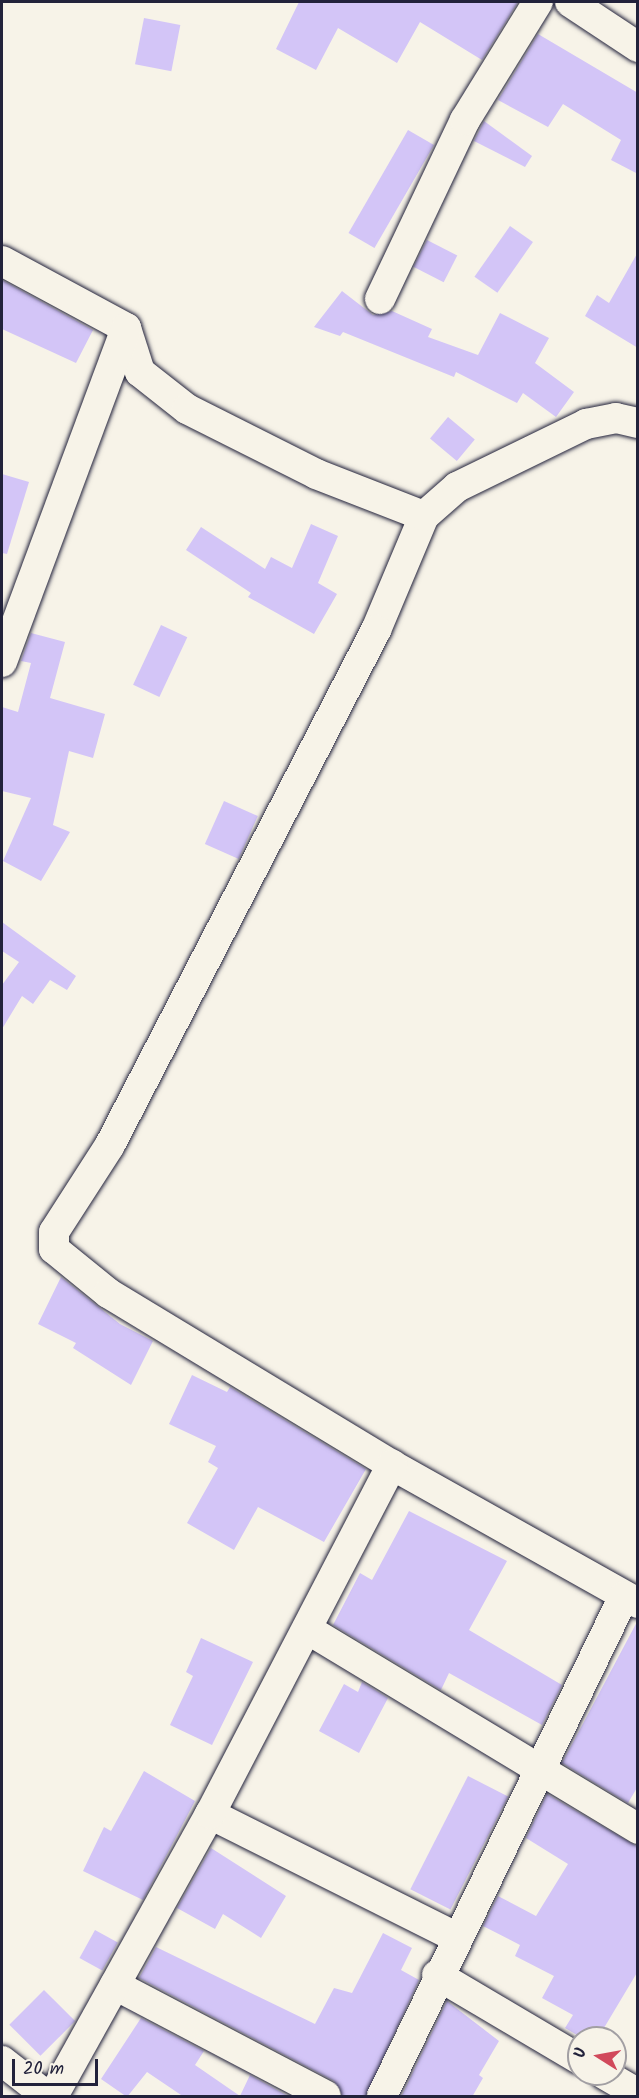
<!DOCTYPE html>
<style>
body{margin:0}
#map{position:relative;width:639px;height:2098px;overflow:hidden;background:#f7f3e8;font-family:Kalam,sans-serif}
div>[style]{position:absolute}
.building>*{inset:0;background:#d3c5f7;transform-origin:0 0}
.roads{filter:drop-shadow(0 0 2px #22223b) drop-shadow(0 0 2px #22223b)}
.minor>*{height:30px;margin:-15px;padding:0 15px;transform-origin:15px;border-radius:15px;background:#f7f3e8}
span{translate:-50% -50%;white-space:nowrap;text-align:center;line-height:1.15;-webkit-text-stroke:5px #f7f3e8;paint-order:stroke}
.frame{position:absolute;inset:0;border:3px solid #22223b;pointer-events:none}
.north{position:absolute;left:567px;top:2026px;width:60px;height:60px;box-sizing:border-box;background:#f7f3e8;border:2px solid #a29fa3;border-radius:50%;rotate:281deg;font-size:16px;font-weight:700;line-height:24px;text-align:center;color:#22223b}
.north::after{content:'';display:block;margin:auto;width:21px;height:27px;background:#d1495b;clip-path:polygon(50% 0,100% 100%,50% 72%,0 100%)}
.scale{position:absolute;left:12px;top:2059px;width:86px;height:27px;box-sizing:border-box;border:3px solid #22223b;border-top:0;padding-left:8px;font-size:18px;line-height:21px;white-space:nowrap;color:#22223b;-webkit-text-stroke:4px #f7f3e8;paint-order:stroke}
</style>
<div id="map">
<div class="building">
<i style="clip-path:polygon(299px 2px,518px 2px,482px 60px,420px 22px,397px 63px,338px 28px,316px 70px,276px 49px)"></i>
<i style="left:144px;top:18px;width:37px;height:47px;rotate:11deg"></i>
<i style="clip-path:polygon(538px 34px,638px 93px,638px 174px,611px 160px,621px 140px,563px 104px,548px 127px,498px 100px)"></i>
<i style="clip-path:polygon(484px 121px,532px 156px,525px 167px,474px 141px)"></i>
<i style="left:408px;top:130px;width:30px;height:119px;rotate:30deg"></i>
<i style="left:510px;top:226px;width:28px;height:62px;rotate:35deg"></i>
<i style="left:427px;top:240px;width:34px;height:30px;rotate:27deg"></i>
<i style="clip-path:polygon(638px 252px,638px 348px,585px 316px,597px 295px,609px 303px)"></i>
<i style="clip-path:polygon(2px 280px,93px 330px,76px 363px,2px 329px)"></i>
<i style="clip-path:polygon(342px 291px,373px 315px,392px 311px,432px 329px,428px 337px,478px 355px,500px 313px,549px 338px,535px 363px,574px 392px,556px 417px,523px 393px,517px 403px,456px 372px,454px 377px,343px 332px,340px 336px,314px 327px)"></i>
<i style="left:448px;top:417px;width:35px;height:28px;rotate:40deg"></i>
<i style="clip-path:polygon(2px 474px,29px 482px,7px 554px,2px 553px)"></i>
<i style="clip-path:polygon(311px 524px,338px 536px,318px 583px,337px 594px,314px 634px,248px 597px,251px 593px,186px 550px,201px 527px,265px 569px,271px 557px,292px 568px)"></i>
<i style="left:161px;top:625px;width:29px;height:66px;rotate:25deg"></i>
<i style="clip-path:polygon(31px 633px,65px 642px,50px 698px,105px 714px,93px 758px,69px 751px,53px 825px,70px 832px,41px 881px,3px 861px,31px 798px,2px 791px,2px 707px,18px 712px,31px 663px,21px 661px)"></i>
<i style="left:224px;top:801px;width:37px;height:47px;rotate:24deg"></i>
<i style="clip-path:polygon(2px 922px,76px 976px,67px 990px,50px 980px,33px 1004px,22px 996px,2px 1029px,2px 985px,19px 962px,2px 951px)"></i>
<i style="clip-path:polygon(61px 1277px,120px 1324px,153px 1341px,131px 1385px,73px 1348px,76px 1343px,38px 1324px)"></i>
<i style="clip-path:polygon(192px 1375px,227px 1392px,230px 1387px,366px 1469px,324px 1542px,258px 1507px,234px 1550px,187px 1523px,218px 1468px,208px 1462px,216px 1446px,169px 1424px)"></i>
<i style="clip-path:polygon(409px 1511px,507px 1561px,469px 1630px,562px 1685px,542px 1725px,449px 1673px,441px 1690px,333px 1625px,360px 1573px,372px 1580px)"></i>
<i style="clip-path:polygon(638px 1620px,638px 1786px,628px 1803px,562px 1763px)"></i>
<i style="clip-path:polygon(201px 1638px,253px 1662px,212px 1745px,170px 1725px,193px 1676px,186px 1672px)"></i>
<i style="clip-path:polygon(362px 1682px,388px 1698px,359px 1753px,319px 1731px,344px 1684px,358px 1692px)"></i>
<i style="clip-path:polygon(144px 1771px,195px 1801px,143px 1900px,83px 1871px,104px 1827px,111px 1831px)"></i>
<i style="left:468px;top:1776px;width:45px;height:127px;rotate:27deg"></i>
<i style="clip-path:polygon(547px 1794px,638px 1847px,638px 1971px,598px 2038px,582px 2038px,565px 2028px,573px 2015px,542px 1998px,554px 1976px,515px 1956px,520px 1945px,483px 1926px,498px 1896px,536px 1916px,568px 1864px,526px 1838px)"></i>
<i style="clip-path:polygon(211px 1848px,286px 1896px,261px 1938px,223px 1914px,215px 1929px,177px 1908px)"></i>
<i style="left:95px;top:1930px;width:26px;height:32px;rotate:29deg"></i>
<i style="clip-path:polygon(383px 1933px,412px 1948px,401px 1970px,419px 1980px,365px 2097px,343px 2097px,334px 2081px,139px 1978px,156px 1947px,315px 2024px,334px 1988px,352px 1993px)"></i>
<i style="left:44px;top:1990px;width:44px;height:49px;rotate:45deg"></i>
<i style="clip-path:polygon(447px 2001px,499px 2041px,479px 2075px,483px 2078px,472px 2097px,401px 2097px)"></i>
<i style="clip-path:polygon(141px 2018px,204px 2051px,195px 2065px,240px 2096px,250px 2075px,290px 2097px,184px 2097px,147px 2072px,127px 2097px,101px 2079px)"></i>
</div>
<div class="roads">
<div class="minor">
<i style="left:570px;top:2px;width:82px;rotate:33.5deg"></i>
<i style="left:2px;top:261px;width:141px;rotate:28.4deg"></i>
<i style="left:126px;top:328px;width:46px;rotate:72.3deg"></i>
<i style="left:140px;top:372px;width:60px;rotate:38.2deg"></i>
<i style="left:187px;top:409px;width:144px;rotate:26.7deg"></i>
<i style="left:316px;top:474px;width:116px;rotate:21.3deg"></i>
<i style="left:424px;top:516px;width:124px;rotate:112.8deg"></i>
<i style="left:376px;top:630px;width:580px;rotate:117.32deg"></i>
<i style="left:110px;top:1145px;width:103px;rotate:122.8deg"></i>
<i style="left:54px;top:1232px;width:17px;rotate:90deg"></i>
<i style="left:54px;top:1249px;width:70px;rotate:39.2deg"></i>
<i style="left:108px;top:1293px;width:332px;rotate:31.2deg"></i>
<i style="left:392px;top:1465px;width:282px;rotate:29.3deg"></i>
<i style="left:380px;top:299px;width:198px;rotate:-64.6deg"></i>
<i style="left:465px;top:120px;width:139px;rotate:-58.3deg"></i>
<i style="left:424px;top:516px;width:44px;rotate:-41.3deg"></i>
<i style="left:457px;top:487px;width:144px;rotate:-26deg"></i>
<i style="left:586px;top:424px;width:31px;rotate:-11deg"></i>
<i style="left:616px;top:418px;width:23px;rotate:13deg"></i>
<i style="left:2px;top:662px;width:356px;rotate:-69.6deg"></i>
<i style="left:307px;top:1629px;width:387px;rotate:31.1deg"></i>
<i style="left:210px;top:1814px;width:277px;rotate:26.6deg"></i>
<i style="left:437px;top:1975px;width:165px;rotate:30.6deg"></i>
<i style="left:115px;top:1985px;width:238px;rotate:27.7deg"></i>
<i style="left:2px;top:2061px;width:57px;rotate:37.9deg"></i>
<i style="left:604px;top:2074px;width:39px;rotate:30deg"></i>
<i style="left:53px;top:2096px;width:323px;rotate:-60.9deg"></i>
<i style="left:210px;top:1814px;width:394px;rotate:-62.5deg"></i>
<i style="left:382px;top:2096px;width:555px;rotate:-64.17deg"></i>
</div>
</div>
<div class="frame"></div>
<div class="north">U</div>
<div class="scale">20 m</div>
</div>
